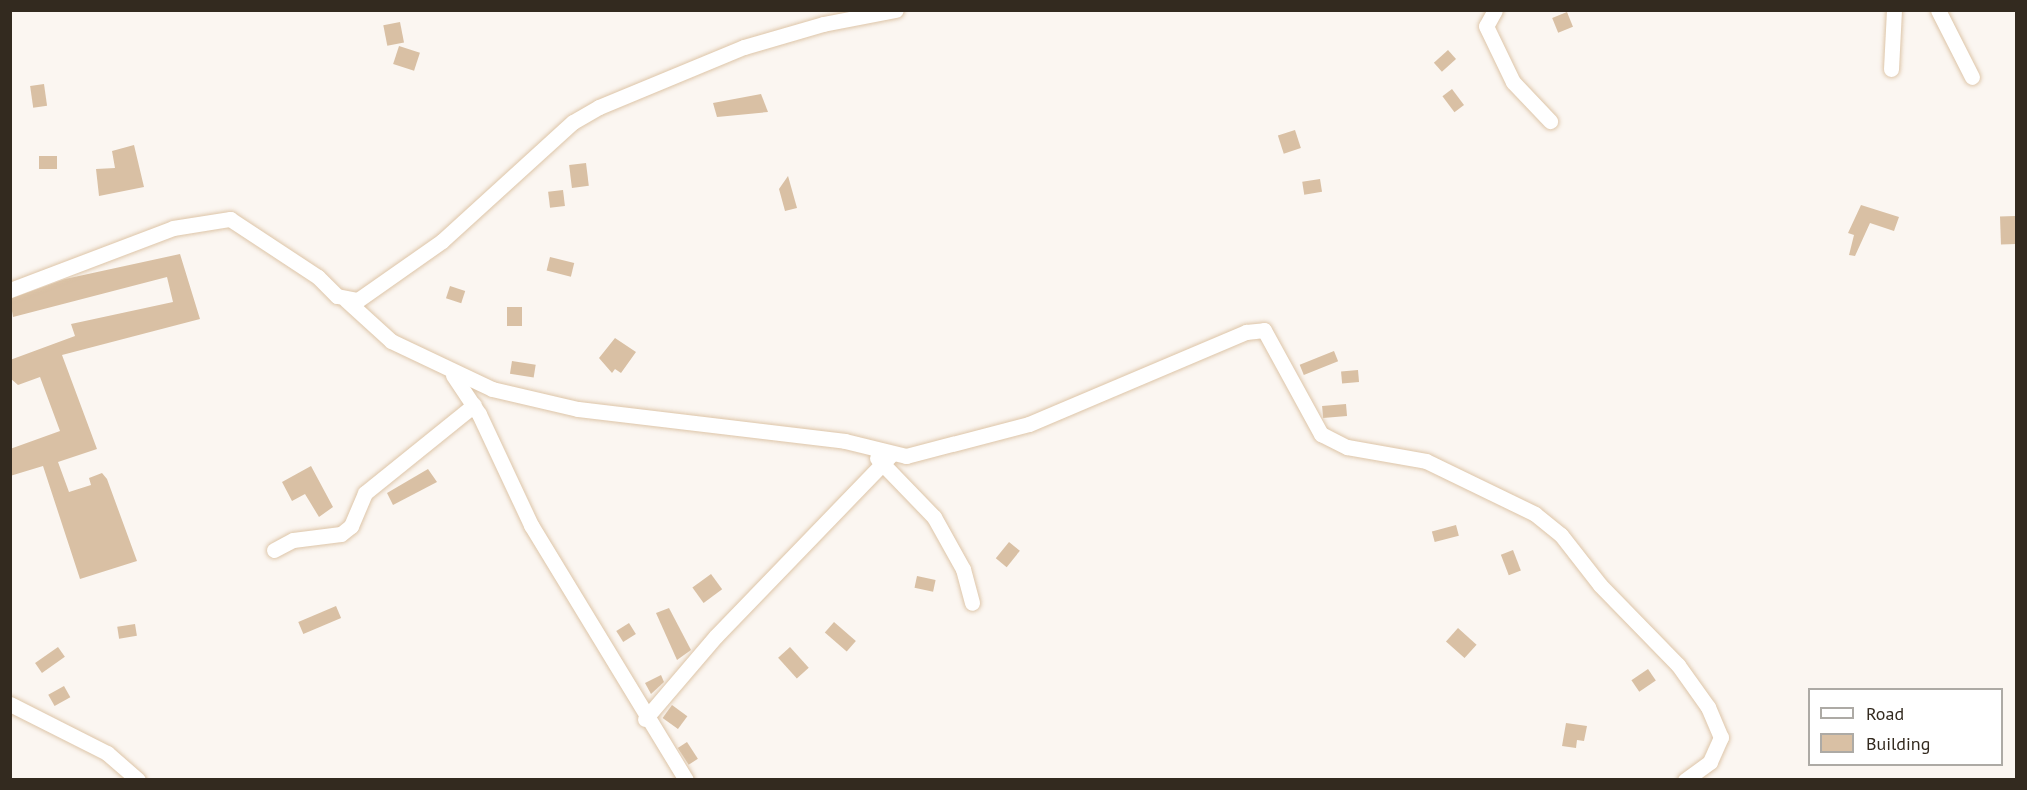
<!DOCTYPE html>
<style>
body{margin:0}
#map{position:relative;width:2027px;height:790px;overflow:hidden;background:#fbf6f1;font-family:"PT Sans",sans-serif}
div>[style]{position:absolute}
.building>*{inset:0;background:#d9c0a4;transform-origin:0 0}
.roads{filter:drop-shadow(0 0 2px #ddc5a8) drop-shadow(0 0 2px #ddc5a8)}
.street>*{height:15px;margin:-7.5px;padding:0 7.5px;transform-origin:7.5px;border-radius:7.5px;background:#fff}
span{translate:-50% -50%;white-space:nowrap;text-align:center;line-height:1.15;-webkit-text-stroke:4.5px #fff;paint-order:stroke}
.frame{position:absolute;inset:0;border:12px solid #332a1f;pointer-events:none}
.legend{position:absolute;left:1808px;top:688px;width:195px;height:78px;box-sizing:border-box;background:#fff;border:2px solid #adaaa5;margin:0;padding:8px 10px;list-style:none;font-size:18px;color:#332a1f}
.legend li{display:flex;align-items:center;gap:12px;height:30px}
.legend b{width:30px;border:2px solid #adaaa5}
</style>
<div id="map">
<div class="building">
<i style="left:1567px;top:12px;width:16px;height:16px;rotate:68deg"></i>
<i style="left:400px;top:22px;width:21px;height:17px;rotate:79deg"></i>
<i style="left:399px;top:46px;width:22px;height:19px;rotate:18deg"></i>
<i style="left:1448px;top:50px;width:12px;height:19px;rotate:48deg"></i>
<i style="left:44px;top:84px;width:22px;height:14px;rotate:82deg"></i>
<i style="left:1452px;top:89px;width:20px;height:12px;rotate:53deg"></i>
<i style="clip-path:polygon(761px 94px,768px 112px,717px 117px,713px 103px)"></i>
<i style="left:1295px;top:130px;width:19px;height:18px;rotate:72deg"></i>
<i style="clip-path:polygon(134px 145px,144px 187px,99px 196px,96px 169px,115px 168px,112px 151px)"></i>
<i style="left:39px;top:156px;width:18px;height:13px"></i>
<i style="left:586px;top:163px;width:23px;height:17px;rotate:83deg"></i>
<i style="clip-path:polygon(788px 176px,797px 208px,785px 211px,779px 189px)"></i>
<i style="left:1320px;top:179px;width:13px;height:18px;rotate:81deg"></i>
<i style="left:563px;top:190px;width:16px;height:15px;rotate:83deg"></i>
<i style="clip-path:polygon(1861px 205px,1899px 217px,1894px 231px,1870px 223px,1855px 256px,1849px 255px,1854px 235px,1848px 233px)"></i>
<i style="left:2015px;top:216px;width:28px;height:15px;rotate:88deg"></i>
<i style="clip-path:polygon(180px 254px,200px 319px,62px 355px,97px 449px,58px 462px,69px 492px,91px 485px,89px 478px,102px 473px,107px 479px,137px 561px,80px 579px,43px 466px,10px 476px,10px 449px,60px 431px,40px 377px,18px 385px,10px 378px,10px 360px,75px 336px,71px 324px,173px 302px,167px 277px,13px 317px,10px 299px,65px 279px)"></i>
<i style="left:550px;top:257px;width:25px;height:14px;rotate:14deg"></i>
<i style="left:450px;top:286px;width:16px;height:13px;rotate:18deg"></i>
<i style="left:507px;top:307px;width:15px;height:19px"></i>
<i style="clip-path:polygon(615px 338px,636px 352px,621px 373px,615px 369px,612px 373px,599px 358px)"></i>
<i style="left:1334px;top:351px;width:11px;height:37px;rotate:68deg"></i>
<i style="left:512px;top:361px;width:24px;height:13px;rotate:9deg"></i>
<i style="left:1358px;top:370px;width:12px;height:17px;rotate:85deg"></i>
<i style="left:1346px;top:404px;width:12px;height:24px;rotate:85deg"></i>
<i style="clip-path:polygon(311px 466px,333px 507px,319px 517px,305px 494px,292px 501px,282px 482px)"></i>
<i style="clip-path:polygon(428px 469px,437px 482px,393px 505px,387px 493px)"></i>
<i style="left:1456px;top:525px;width:11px;height:25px;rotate:75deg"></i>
<i style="left:1009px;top:542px;width:14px;height:21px;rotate:39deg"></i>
<i style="left:1513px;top:550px;width:22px;height:13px;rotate:69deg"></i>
<i style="left:711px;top:574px;width:19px;height:23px;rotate:54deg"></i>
<i style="left:917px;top:576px;width:19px;height:12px;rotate:12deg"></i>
<i style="left:336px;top:606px;width:13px;height:41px;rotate:67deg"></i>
<i style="clip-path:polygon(669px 608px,691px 650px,677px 660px,656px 613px)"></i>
<i style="left:834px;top:622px;width:29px;height:14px;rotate:41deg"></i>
<i style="left:629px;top:623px;width:13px;height:15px;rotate:58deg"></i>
<i style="left:135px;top:624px;width:12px;height:18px;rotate:81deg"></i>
<i style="left:1458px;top:628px;width:25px;height:18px;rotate:42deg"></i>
<i style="left:58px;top:647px;width:12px;height:28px;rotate:55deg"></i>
<i style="left:790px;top:647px;width:28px;height:16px;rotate:48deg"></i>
<i style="left:1648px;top:669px;width:14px;height:20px;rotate:56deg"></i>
<i style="clip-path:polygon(661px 675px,664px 682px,651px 694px,645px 683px)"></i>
<i style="left:64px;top:686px;width:13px;height:18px;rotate:61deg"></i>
<i style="left:672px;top:705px;width:19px;height:16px;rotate:36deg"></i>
<i style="clip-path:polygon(1566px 723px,1587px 726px,1584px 741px,1577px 740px,1576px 748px,1562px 746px)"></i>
<i style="left:687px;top:742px;width:20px;height:11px;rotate:57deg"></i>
</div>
<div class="roads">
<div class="street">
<i style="left:1495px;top:10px;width:18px;rotate:119deg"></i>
<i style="left:1486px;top:26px;width:62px;rotate:64.3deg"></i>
<i style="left:1513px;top:82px;width:54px;rotate:46.5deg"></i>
<i style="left:1938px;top:10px;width:75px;rotate:63.1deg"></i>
<i style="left:1891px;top:69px;width:59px;rotate:-87.1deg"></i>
<i style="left:10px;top:290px;width:174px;rotate:-20.8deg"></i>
<i style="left:173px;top:228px;width:58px;rotate:-9deg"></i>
<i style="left:230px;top:219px;width:105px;rotate:33.4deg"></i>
<i style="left:318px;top:277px;width:27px;rotate:45deg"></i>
<i style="left:337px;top:296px;width:21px;rotate:11deg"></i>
<i style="left:358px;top:300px;width:103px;rotate:-35.1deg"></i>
<i style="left:442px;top:241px;width:177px;rotate:-42.3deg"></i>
<i style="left:573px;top:122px;width:30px;rotate:-30deg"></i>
<i style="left:599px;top:107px;width:157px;rotate:-22.5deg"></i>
<i style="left:744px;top:47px;width:82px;rotate:-16.2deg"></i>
<i style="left:823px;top:24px;width:74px;rotate:-10.9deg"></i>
<i style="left:346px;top:300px;width:61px;rotate:42.3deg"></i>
<i style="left:391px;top:341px;width:112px;rotate:25.4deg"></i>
<i style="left:492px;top:389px;width:88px;rotate:13.1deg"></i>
<i style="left:578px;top:409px;width:269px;rotate:6.8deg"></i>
<i style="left:845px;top:441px;width:63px;rotate:13.8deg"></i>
<i style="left:906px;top:456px;width:127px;rotate:-14.6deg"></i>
<i style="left:1029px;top:424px;width:236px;rotate:-23deg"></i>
<i style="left:1246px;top:332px;width:18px;rotate:-6deg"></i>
<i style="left:1264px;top:330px;width:119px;rotate:61.3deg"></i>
<i style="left:1321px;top:434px;width:29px;rotate:27deg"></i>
<i style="left:1347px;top:447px;width:80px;rotate:10deg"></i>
<i style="left:1426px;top:461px;width:121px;rotate:25.9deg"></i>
<i style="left:1535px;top:514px;width:33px;rotate:39deg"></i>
<i style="left:1561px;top:535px;width:63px;rotate:52deg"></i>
<i style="left:1600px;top:585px;width:112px;rotate:45.7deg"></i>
<i style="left:1678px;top:665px;width:52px;rotate:54.5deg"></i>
<i style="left:1708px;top:707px;width:33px;rotate:67deg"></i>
<i style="left:1721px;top:737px;width:27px;rotate:114deg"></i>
<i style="left:1710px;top:762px;width:31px;rotate:144deg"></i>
<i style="left:453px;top:375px;width:47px;rotate:56.3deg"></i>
<i style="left:479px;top:414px;width:123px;rotate:64.9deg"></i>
<i style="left:531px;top:525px;width:298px;rotate:58.7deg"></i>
<i style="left:877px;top:458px;width:82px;rotate:46deg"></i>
<i style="left:934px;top:517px;width:60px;rotate:60.9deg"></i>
<i style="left:963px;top:569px;width:35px;rotate:75deg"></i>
<i style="left:274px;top:550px;width:21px;rotate:-28deg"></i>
<i style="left:293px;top:540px;width:48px;rotate:-7.1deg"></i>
<i style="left:341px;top:534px;width:13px;rotate:-39deg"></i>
<i style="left:351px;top:526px;width:36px;rotate:-67deg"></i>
<i style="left:365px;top:493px;width:140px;rotate:-38.9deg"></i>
<i style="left:10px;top:704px;width:109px;rotate:26.8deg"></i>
<i style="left:107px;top:753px;width:41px;rotate:41.1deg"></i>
<i style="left:645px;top:719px;width:109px;rotate:-49.5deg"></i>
<i style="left:716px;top:636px;width:253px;rotate:-46deg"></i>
</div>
</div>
<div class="frame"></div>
<ul class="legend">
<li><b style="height:8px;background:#fff"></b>Road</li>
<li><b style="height:16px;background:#d9c0a4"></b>Building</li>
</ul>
</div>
